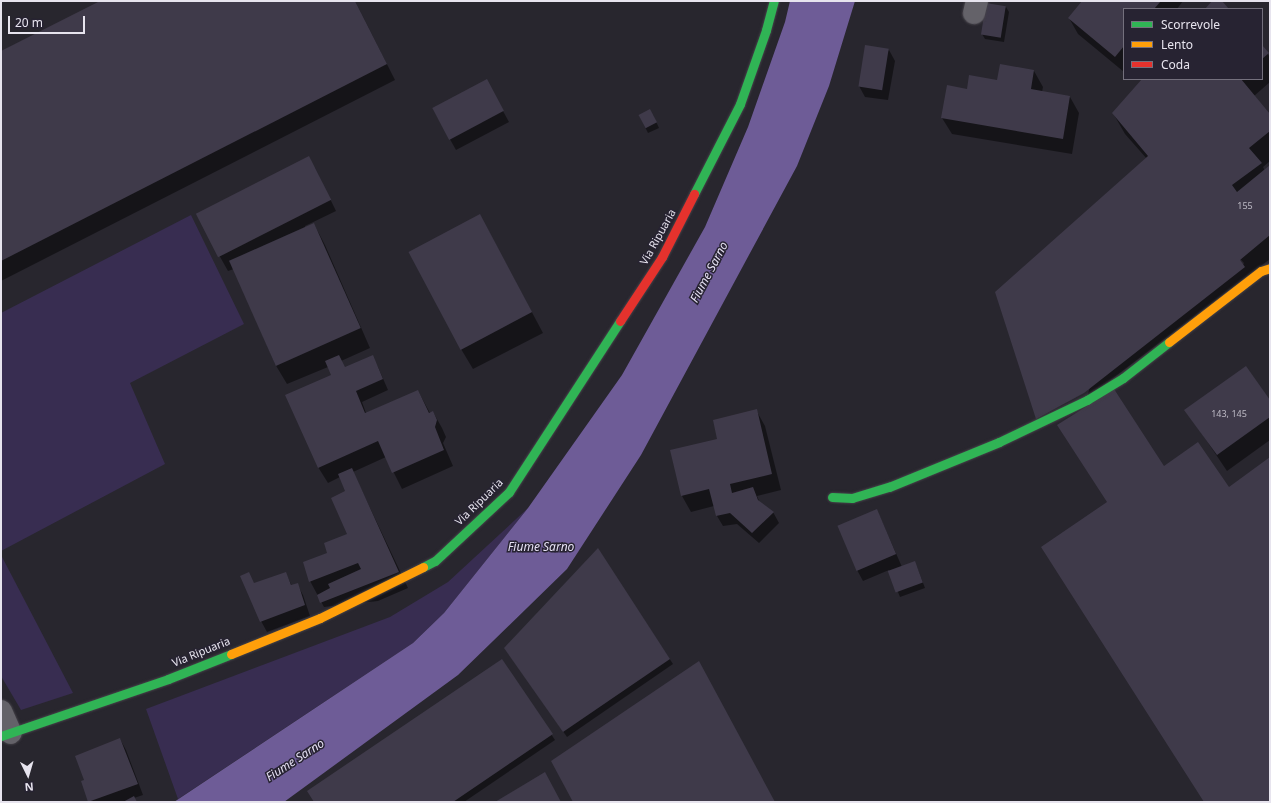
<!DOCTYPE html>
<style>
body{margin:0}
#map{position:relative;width:1271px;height:803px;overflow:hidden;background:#28262e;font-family:"Noto Sans",sans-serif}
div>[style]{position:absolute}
.green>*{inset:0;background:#382d51}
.water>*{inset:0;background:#6e5c97}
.shadow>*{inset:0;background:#0007}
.building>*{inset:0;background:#3f3a4a;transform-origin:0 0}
.roads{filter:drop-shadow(0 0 1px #454249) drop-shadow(0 0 1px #454249)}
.street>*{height:22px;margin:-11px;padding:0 11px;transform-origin:11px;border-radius:11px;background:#646269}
.fast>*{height:9px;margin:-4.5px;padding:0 4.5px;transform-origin:4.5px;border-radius:4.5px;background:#30b455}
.slow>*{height:9px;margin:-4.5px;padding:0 4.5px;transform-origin:4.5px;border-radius:4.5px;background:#ff9f0a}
.jam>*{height:9px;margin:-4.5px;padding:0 4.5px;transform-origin:4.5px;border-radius:4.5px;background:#e5322d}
span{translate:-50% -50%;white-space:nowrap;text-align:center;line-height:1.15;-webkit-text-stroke:3px #272332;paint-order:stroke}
.number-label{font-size:9px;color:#bdbac5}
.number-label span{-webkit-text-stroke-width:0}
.street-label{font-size:11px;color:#e7e4ee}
.water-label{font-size:12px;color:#e6e1f4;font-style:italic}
.frame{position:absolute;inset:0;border:2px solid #e7e4ee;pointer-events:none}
.legend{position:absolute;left:1123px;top:8px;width:140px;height:72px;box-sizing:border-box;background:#272332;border:1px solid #74707d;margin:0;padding:5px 7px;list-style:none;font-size:12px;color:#e7e4ee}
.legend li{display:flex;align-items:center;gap:8px;height:20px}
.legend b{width:20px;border:1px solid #74707d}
.north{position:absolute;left:8px;top:755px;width:40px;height:40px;-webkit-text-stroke:3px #272332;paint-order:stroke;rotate:175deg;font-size:11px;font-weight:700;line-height:16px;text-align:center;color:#e7e4ee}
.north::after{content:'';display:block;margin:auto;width:14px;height:18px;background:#e7e4ee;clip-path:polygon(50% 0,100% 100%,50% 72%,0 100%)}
.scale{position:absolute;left:8px;top:16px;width:77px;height:18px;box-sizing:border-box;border:2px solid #e7e4ee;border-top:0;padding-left:5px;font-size:12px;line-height:14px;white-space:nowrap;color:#e7e4ee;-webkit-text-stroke:3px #272332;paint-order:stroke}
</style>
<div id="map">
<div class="green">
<i style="clip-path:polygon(191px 215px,244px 324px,130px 383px,165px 464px,1px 551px,1px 313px)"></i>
<i style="clip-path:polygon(528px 508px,444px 613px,413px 643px,178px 799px,146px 709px,390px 617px,448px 582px)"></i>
<i style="clip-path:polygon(1px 555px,73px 693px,21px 710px,1px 676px)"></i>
</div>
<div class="water">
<i style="clip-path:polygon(790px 1px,855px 1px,829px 86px,797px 166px,641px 455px,567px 569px,458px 675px,284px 802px,174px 802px,413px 643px,444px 613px,528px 508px,622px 375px,705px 227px,748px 127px,785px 22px)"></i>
</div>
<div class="shadow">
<i style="clip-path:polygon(102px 1px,355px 1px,395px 80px,1px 281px,1px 52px)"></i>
<i style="clip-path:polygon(1084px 1px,1183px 1px,1177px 9px,1124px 9px,1124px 72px,1078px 34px,1069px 18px)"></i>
<i style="clip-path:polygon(1006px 7px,1009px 12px,1004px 42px,985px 39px,982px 34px)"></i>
<i style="clip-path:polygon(evenodd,1262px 47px,1270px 57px,1270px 82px,1254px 96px,1270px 116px,1270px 161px,1263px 167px,1265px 171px,1270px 167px,1270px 259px,1087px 398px,1147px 159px,1125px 134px,1113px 113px,1144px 79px,1262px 79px,1262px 47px,1220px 237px,1244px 263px,1243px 265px,1220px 237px)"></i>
<i style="clip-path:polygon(889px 50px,895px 61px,888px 100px,865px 97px,859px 86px)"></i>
<i style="clip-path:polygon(1034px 71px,1043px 87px,1042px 92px,1070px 97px,1079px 113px,1072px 154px,952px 134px,942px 118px,967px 90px)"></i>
<i style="clip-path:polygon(492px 91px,509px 122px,456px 150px,433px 109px)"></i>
<i style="clip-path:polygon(639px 115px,653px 115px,659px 128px,648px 133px)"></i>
<i style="clip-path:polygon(315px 168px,336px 211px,305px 226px,305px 228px,314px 224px,325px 245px,370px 348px,341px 361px,345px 368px,372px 356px,378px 367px,388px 390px,362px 402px,366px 413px,418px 391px,430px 413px,433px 412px,442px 428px,446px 437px,443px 443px,453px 466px,402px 489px,386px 457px,353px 472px,408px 588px,378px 601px,324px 607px,310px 581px,328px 554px,348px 535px,346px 492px,340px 477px,328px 483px,318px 467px,332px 375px,328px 367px,287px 384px,275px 364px,234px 269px,228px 271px,219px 255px)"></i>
<i style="clip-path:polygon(480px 215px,543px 333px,473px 369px,461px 349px)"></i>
<i style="clip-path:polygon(1270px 402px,1270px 440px,1227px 471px,1186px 410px)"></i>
<i style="clip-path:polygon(756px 410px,765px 426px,781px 490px,757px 496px,760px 503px,773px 512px,779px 523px,759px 543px,737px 524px,723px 526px,717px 516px,714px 506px,691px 512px,682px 496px,718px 440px)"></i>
<i style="clip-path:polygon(877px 510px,902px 567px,917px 567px,925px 588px,900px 597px,889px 570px,863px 581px,857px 570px)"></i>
<i style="clip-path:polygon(598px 550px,673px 664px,567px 737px,509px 654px)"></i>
<i style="clip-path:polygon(286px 574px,292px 586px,297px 584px,303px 595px,310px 616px,267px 632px,261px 621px,255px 584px)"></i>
<i style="clip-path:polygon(501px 660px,555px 740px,464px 802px,315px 802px)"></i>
<i style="clip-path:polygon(120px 739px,126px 750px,143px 795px,134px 798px,136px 802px,89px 802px,82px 782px,86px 780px)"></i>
</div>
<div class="building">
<i style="clip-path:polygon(100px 1px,355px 1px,387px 64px,1px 261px,1px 51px)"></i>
<i style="clip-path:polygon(1082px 1px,1161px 1px,1154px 9px,1124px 9px,1124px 46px,1115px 57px,1068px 18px)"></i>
<i style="clip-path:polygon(1212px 1px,1222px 1px,1229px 9px,1205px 9px)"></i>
<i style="left:986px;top:3px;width:20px;height:32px;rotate:9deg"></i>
<i style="left:865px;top:45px;width:24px;height:42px;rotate:9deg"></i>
<i style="clip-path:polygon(1262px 45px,1269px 53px,1262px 59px)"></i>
<i style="clip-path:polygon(1000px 64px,1034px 70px,1031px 89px,1070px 96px,1063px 139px,941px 118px,947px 85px,967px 89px,969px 75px,997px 80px)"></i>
<i style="left:487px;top:79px;width:36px;height:62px;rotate:62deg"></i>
<i style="clip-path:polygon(1142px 79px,1241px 79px,1270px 114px,1270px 131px,1249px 148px,1262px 163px,1232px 185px,1237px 192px,1270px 165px,1270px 235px,1240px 260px,1245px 267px,1084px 393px,1036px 419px,995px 292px,1148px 156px,1112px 113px)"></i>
<i style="left:650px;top:109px;width:15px;height:13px;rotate:62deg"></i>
<i style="left:309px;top:156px;width:49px;height:127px;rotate:63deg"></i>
<i style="left:480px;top:214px;width:111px;height:81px;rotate:62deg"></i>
<i style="left:314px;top:223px;width:115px;height:93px;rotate:66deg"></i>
<i style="clip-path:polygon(339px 355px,345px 367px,373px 355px,383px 379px,356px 391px,365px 413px,418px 390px,429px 413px,433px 411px,437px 420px,435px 427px,444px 450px,392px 473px,378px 441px,318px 468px,285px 395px,331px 375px,325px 361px)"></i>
<i style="clip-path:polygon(1246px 366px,1270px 400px,1270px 417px,1217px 455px,1184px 410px)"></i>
<i style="clip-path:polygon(1114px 389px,1164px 466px,1198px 442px,1229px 487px,1270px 457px,1270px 802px,1204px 802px,1041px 547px,1107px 502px,1057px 425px)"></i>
<i style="clip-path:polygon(757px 409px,772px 474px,730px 484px,732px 493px,753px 487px,758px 500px,774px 512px,752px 533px,730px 513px,716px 516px,709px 489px,681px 496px,670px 450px,717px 439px,713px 420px)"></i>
<i style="clip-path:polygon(352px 468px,399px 572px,320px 603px,317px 595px,330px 588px,328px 584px,361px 569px,358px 563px,309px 582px,303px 562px,327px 553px,324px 543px,347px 534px,331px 498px,345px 491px,338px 474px)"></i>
<i style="left:877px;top:509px;width:49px;height:43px;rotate:67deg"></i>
<i style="clip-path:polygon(598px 548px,670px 659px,563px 732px,504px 648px)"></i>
<i style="left:915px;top:561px;width:23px;height:29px;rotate:70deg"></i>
<i style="clip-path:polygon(249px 572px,254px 583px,286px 572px,291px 585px,298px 583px,305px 605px,260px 622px,240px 576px)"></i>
<i style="clip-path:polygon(502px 659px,553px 734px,453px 802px,314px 802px,307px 791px)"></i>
<i style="clip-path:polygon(699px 661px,775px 802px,573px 802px,551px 761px)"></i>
<i style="clip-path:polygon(120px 738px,138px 784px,88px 802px,81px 781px,84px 780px,75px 756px)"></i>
<i style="clip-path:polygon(545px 772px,561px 802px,495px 802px)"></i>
<i style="clip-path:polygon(134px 796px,137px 802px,123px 802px)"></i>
</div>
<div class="roads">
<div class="street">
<i style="left:974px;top:13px;width:12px;rotate:-76deg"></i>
<i style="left:1px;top:711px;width:24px;rotate:66deg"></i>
</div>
<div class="fast">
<i style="left:694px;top:194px;width:101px;rotate:-62.9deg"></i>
<i style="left:740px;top:104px;width:78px;rotate:-70.6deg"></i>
<i style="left:766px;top:30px;width:30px;rotate:-75deg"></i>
<i style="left:832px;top:497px;width:20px;rotate:3deg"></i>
<i style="left:852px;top:498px;width:39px;rotate:-17deg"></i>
<i style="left:889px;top:487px;width:119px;rotate:-22.2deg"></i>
<i style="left:999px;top:442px;width:98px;rotate:-25.5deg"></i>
<i style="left:1087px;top:400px;width:42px;rotate:-31.4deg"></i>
<i style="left:1123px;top:378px;width:58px;rotate:-38deg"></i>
<i style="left:423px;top:567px;width:13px;rotate:-27deg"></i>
<i style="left:435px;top:561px;width:101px;rotate:-43deg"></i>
<i style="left:509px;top:492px;width:204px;rotate:-57deg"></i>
<i style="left:1px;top:736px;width:176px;rotate:-18.8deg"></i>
<i style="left:168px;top:679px;width:68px;rotate:-21.6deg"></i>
</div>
<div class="slow">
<i style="left:1169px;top:342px;width:116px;rotate:-37.7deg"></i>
<i style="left:1261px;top:271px;width:9px;rotate:-18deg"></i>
<i style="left:231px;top:654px;width:96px;rotate:-22deg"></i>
<i style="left:320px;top:618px;width:115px;rotate:-26.3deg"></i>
</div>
<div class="jam">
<i style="left:620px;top:321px;width:77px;rotate:-56.7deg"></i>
<i style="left:662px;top:257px;width:71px;rotate:-63.1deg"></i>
</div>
</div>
<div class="number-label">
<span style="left:1245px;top:206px">155</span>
<span style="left:1229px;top:414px">143, 145</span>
</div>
<div class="street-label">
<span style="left:658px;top:237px;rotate:-61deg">Via Ripuaria</span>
<span style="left:479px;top:502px;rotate:-44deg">Via Ripuaria</span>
<span style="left:201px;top:652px;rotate:-22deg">Via Ripuaria</span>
</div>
<div class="water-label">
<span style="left:709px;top:272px;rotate:-62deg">Fiume Sarno</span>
<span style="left:541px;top:547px">Fiume Sarno</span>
<span style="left:295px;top:760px;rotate:-33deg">Fiume Sarno</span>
</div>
<div class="frame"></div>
<ul class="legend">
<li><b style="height:5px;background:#30b455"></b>Scorrevole</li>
<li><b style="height:5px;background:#ff9f0a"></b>Lento</li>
<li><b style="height:5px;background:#e5322d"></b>Coda</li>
</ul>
<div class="north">N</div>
<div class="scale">20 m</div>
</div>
